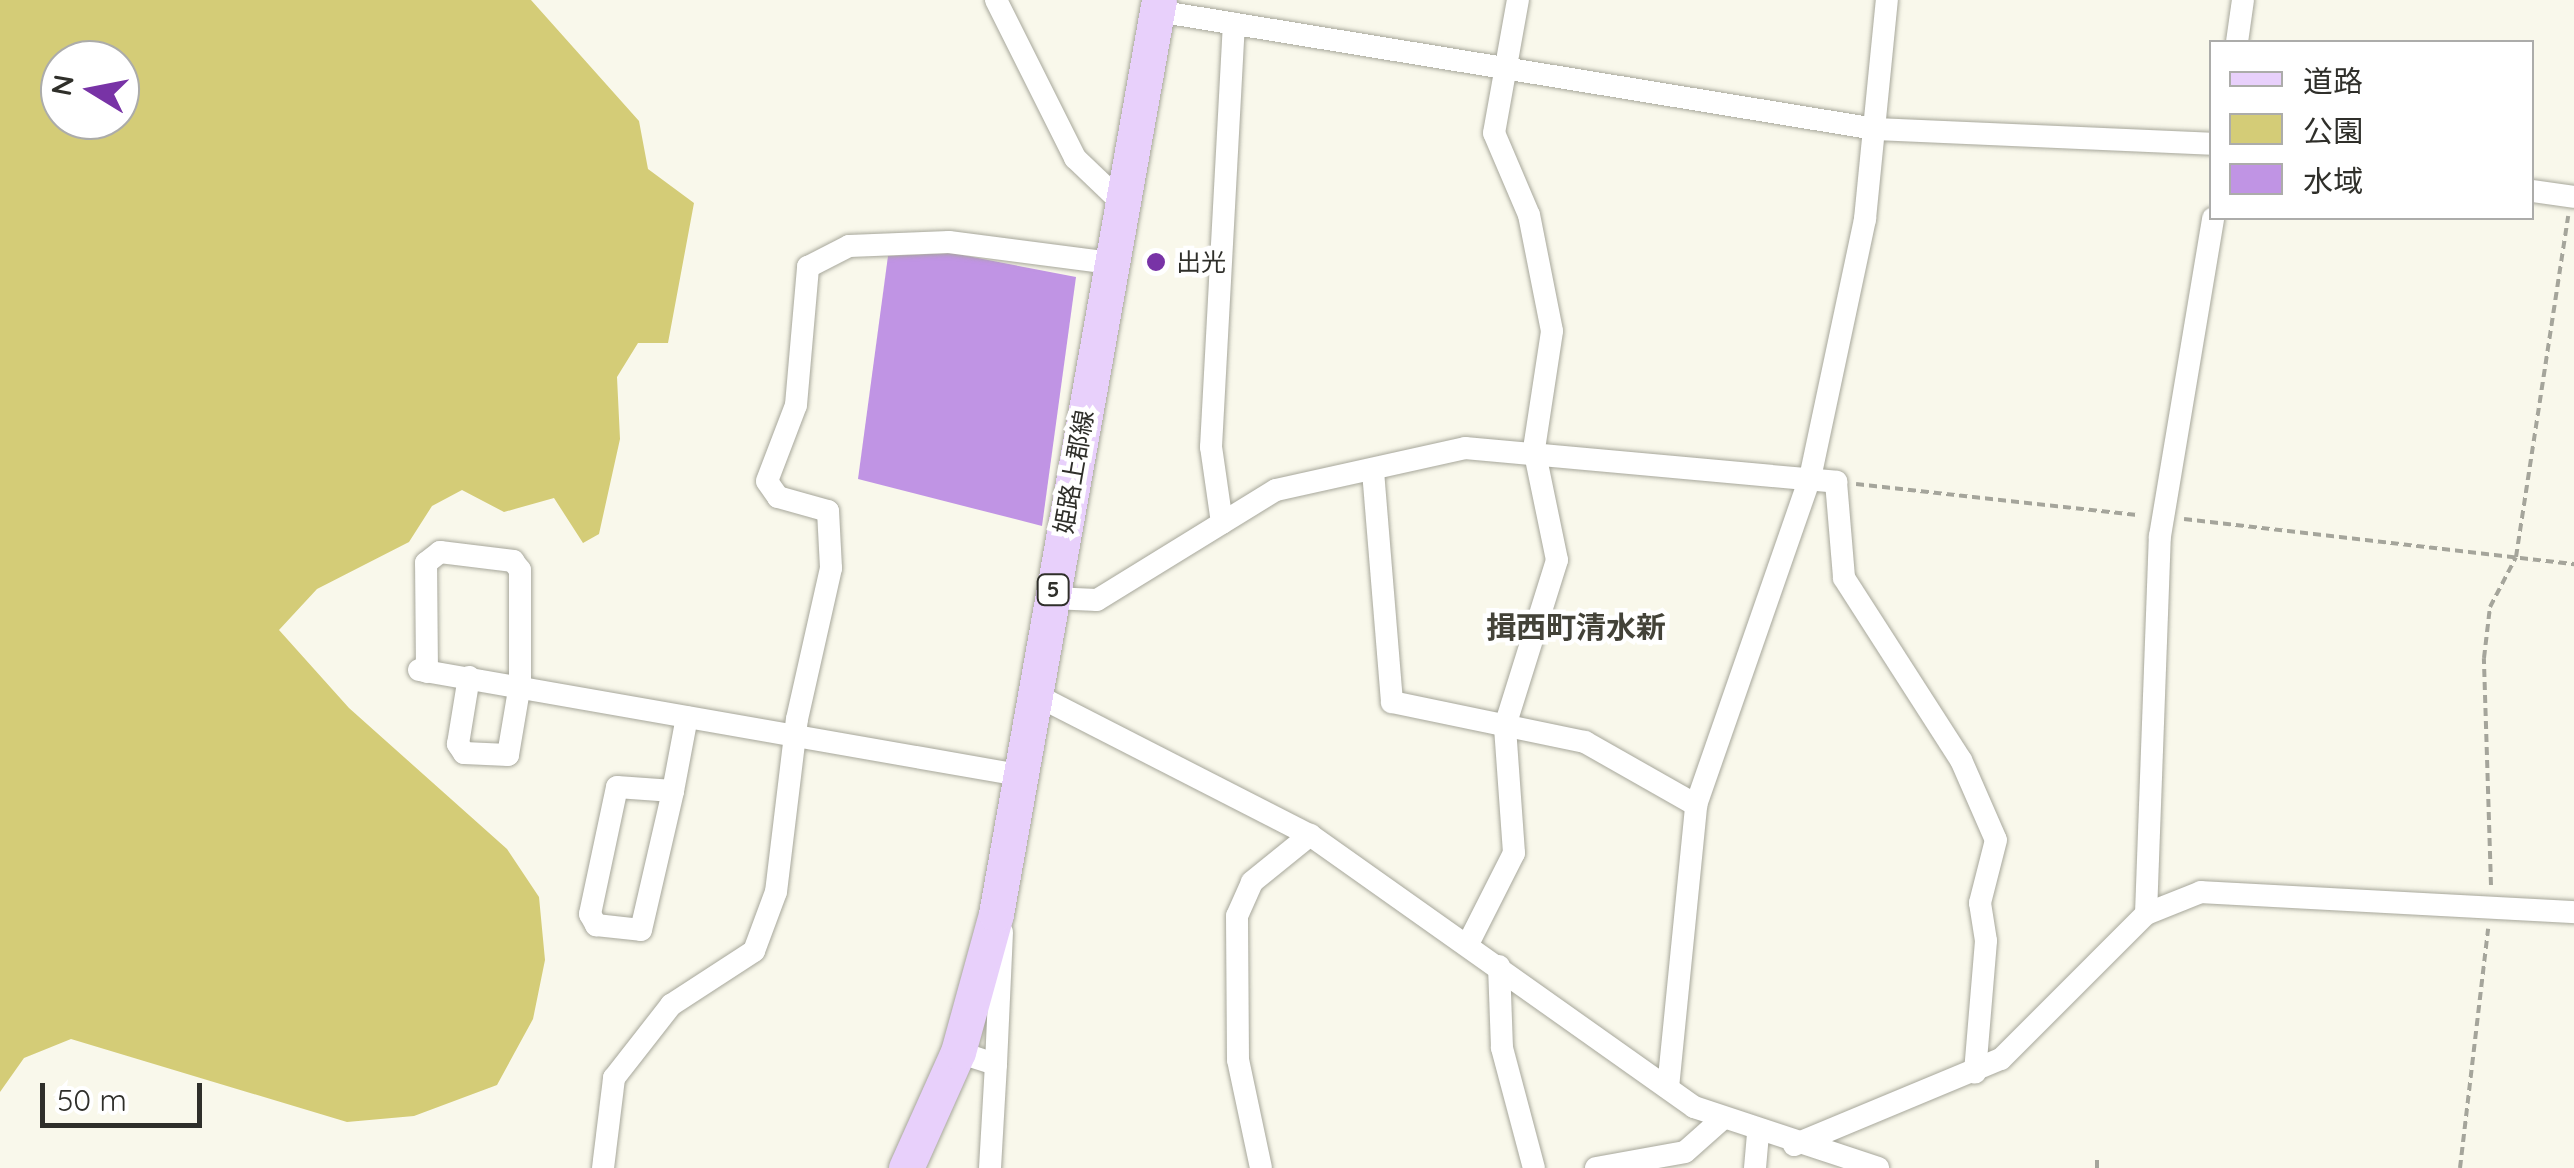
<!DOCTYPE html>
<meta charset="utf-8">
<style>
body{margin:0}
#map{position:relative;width:2574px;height:1168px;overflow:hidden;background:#f9f8eb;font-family:Quicksand,"Noto Sans JP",sans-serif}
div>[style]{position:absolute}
.green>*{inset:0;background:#d4cc77}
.water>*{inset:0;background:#c094e4}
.path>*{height:4px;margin-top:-2px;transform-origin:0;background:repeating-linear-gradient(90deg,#a5a59b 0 8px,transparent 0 13px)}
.roads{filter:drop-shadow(0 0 2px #a7a79b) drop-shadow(0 0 2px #a7a79b)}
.street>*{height:22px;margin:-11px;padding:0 11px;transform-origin:11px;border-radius:11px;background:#fff}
.primary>*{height:35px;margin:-17.5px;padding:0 17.5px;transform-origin:17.5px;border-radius:17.5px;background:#e8d0fb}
.dots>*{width:28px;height:28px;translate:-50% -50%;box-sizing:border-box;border:5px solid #fff;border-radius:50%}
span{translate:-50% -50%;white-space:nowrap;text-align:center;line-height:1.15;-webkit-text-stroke:9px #fff;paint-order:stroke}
.shield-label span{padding:2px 8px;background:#fff;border:2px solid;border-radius:8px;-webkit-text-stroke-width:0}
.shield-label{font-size:22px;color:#2f2f2a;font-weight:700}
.poi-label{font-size:25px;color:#2f2f2a}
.left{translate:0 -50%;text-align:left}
.street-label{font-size:25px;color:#2f2f2a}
.quarter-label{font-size:30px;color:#434238;font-weight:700}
.legend{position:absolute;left:2209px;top:40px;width:325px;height:180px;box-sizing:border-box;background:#fff;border:2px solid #acacaa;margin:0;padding:12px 18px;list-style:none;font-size:30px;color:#2f2f2a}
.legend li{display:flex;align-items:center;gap:20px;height:50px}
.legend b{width:50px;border:2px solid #acacaa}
.north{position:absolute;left:40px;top:40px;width:100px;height:100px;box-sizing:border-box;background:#fff;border:2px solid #acacaa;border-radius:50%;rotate:280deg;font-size:28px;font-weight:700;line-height:40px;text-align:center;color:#2f2f2a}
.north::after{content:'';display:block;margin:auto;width:35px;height:45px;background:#7833a6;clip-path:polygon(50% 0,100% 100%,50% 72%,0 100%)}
.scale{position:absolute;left:40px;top:1083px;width:162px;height:45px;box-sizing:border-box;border:5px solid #2f2f2a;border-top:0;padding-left:12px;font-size:30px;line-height:35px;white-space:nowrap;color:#2f2f2a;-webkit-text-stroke:8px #fff;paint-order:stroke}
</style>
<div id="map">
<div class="green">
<i style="clip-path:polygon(evenodd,0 0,531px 0,639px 121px,648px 169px,694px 203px,668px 343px,638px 343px,617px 377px,620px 439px,599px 534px,583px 543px,554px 498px,504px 512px,462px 490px,432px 506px,409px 542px,317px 589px,279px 630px,349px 708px,507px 849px,539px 897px,545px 960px,533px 1019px,497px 1085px,414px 1116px,347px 1122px,71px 1039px,24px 1058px,0 1092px,0 0,60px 60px,120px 60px,120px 120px,60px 120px,60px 60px)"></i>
</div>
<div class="water">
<i style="clip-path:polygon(952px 253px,1076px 277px,1042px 526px,858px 479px,888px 256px)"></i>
</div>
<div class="path">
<i style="left:1856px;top:484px;width:285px;rotate:6.3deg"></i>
<i style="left:2184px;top:519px;width:393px;rotate:6.6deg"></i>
<i style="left:2491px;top:885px;width:227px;rotate:-91.8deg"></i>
<i style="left:2484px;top:658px;width:51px;rotate:-83.3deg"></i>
<i style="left:2490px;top:607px;width:56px;rotate:-62.5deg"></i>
<i style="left:2516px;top:557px;width:345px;rotate:-81.3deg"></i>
<i style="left:2097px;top:1168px;width:12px;rotate:-90deg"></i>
<i style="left:2460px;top:1168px;width:241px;rotate:-83.3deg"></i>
</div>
<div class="roads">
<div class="street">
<i style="left:996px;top:0;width:177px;rotate:63.4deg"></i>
<i style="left:1075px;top:158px;width:64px;rotate:43.7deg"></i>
<i style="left:1157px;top:11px;width:728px;rotate:9.33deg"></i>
<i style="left:1875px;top:129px;width:337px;rotate:2.5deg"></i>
<i style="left:2237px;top:42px;width:42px;rotate:-81.9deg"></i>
<i style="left:2532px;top:191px;width:42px;rotate:8.1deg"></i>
<i style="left:1373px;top:471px;width:232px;rotate:85.3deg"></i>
<i style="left:1392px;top:702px;width:197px;rotate:11.7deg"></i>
<i style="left:1585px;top:742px;width:128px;rotate:29.6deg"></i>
<i style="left:1222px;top:523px;width:77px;rotate:-98.2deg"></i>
<i style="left:1211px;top:447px;width:424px;rotate:-86.9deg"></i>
<i style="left:1052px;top:598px;width:45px;rotate:2.5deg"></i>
<i style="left:1097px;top:600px;width:210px;rotate:-31.6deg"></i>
<i style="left:1276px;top:490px;width:194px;rotate:-12.5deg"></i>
<i style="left:1465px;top:448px;width:373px;rotate:5.2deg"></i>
<i style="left:1836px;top:482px;width:96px;rotate:85.2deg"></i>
<i style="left:1844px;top:578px;width:216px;rotate:57.3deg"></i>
<i style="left:1961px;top:760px;width:87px;rotate:66.4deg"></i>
<i style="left:1996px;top:840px;width:65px;rotate:104.3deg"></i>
<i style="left:1980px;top:903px;width:38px;rotate:81deg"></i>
<i style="left:1986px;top:941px;width:132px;rotate:94.8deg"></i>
<i style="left:419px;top:670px;width:609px;rotate:9.93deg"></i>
<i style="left:427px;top:672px;width:109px;rotate:-90.5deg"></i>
<i style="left:426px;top:563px;width:18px;rotate:-38deg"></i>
<i style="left:440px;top:552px;width:74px;rotate:7deg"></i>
<i style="left:513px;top:561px;width:11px;rotate:52deg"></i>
<i style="left:520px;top:570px;width:114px;rotate:90deg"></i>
<i style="left:520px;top:684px;width:72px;rotate:99.6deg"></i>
<i style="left:508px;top:755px;width:44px;rotate:-177.4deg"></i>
<i style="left:464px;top:753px;width:11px;rotate:-124deg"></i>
<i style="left:458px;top:744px;width:68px;rotate:-80.7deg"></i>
<i style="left:1034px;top:694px;width:310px;rotate:27.1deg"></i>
<i style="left:1310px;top:835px;width:471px;rotate:35.3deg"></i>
<i style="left:1694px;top:1107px;width:194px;rotate:18.3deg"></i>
<i style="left:673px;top:791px;width:56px;rotate:-175.9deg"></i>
<i style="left:617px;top:787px;width:130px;rotate:102deg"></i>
<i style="left:590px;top:914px;width:13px;rotate:61deg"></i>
<i style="left:596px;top:925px;width:45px;rotate:6.3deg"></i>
<i style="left:641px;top:930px;width:143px;rotate:-77deg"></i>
<i style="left:673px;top:791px;width:75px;rotate:-79.3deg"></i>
<i style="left:2146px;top:914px;width:378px;rotate:-87.9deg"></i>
<i style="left:2160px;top:536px;width:322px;rotate:-80.5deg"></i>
<i style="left:1468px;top:944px;width:102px;rotate:-63.2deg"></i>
<i style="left:1514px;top:853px;width:127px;rotate:-94.1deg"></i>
<i style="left:1505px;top:726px;width:174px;rotate:-72.6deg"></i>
<i style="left:1557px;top:560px;width:113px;rotate:-101.7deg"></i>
<i style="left:1534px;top:449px;width:119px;rotate:-81.3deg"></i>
<i style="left:1552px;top:331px;width:118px;rotate:-101.2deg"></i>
<i style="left:1529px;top:215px;width:89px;rotate:-113.1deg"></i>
<i style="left:1494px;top:133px;width:135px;rotate:-79.8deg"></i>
<i style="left:1499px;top:966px;width:82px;rotate:87.9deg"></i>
<i style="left:1502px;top:1048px;width:124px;rotate:75.1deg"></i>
<i style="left:958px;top:1052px;width:40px;rotate:18deg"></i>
<i style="left:996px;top:1064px;width:104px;rotate:93.3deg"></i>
<i style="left:996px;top:1064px;width:132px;rotate:-87.4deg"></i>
<i style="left:1668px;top:1088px;width:284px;rotate:-84.3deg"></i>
<i style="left:1696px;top:805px;width:346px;rotate:-70.8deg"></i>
<i style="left:1810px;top:478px;width:265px;rotate:-78deg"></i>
<i style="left:1865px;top:219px;width:220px;rotate:-84.3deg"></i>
<i style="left:1794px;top:1145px;width:224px;rotate:-22.6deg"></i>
<i style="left:2001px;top:1059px;width:205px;rotate:-45deg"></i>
<i style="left:2146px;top:914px;width:59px;rotate:-21.8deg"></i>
<i style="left:2201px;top:892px;width:374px;rotate:3.1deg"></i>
<i style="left:603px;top:1168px;width:91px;rotate:-83deg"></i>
<i style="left:614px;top:1078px;width:93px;rotate:-52deg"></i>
<i style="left:671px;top:1005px;width:99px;rotate:-33deg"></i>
<i style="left:754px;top:951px;width:63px;rotate:-69.6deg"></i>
<i style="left:776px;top:892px;width:174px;rotate:-83.1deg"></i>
<i style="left:797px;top:719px;width:155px;rotate:-77.3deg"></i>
<i style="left:831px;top:568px;width:57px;rotate:-93deg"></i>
<i style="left:828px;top:511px;width:52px;rotate:-164.4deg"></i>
<i style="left:778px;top:497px;width:19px;rotate:-125deg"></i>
<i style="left:767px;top:481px;width:81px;rotate:-69.1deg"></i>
<i style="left:796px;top:405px;width:139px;rotate:-85deg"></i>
<i style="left:808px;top:267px;width:46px;rotate:-27.1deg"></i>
<i style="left:849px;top:246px;width:100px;rotate:-2.3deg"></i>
<i style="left:949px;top:242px;width:163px;rotate:7.4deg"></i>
<i style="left:1261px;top:1168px;width:110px;rotate:-102deg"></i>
<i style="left:1238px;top:1060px;width:144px;rotate:-90.4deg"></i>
<i style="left:1237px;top:916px;width:37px;rotate:-66deg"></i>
<i style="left:1252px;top:882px;width:75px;rotate:-39deg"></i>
<i style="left:1596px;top:1168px;width:90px;rotate:-10.2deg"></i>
<i style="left:1685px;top:1152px;width:47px;rotate:-41.5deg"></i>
<i style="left:1755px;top:1168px;width:34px;rotate:-85deg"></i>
</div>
<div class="primary">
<i style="left:906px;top:1168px;width:127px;rotate:-65.9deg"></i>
<i style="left:958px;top:1052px;width:143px;rotate:-74.6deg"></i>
<i style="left:996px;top:914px;width:928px;rotate:-79.89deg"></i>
</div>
</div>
<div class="dots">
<i style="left:1156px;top:262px;background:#7833a6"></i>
</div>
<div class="shield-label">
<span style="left:1053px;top:590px">5</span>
</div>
<div class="poi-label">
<span class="left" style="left:1176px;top:262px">出光</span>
</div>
<div class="street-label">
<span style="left:1074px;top:472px;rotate:-80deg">姫路上郡線</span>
</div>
<div class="quarter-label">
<span style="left:1576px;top:627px">揖西町清水新</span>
</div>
<ul class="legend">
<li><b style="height:12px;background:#e8d0fb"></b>道路</li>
<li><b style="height:28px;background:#d4cc77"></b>公園</li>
<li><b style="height:28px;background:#c094e4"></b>水域</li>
</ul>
<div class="north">N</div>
<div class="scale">50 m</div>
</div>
